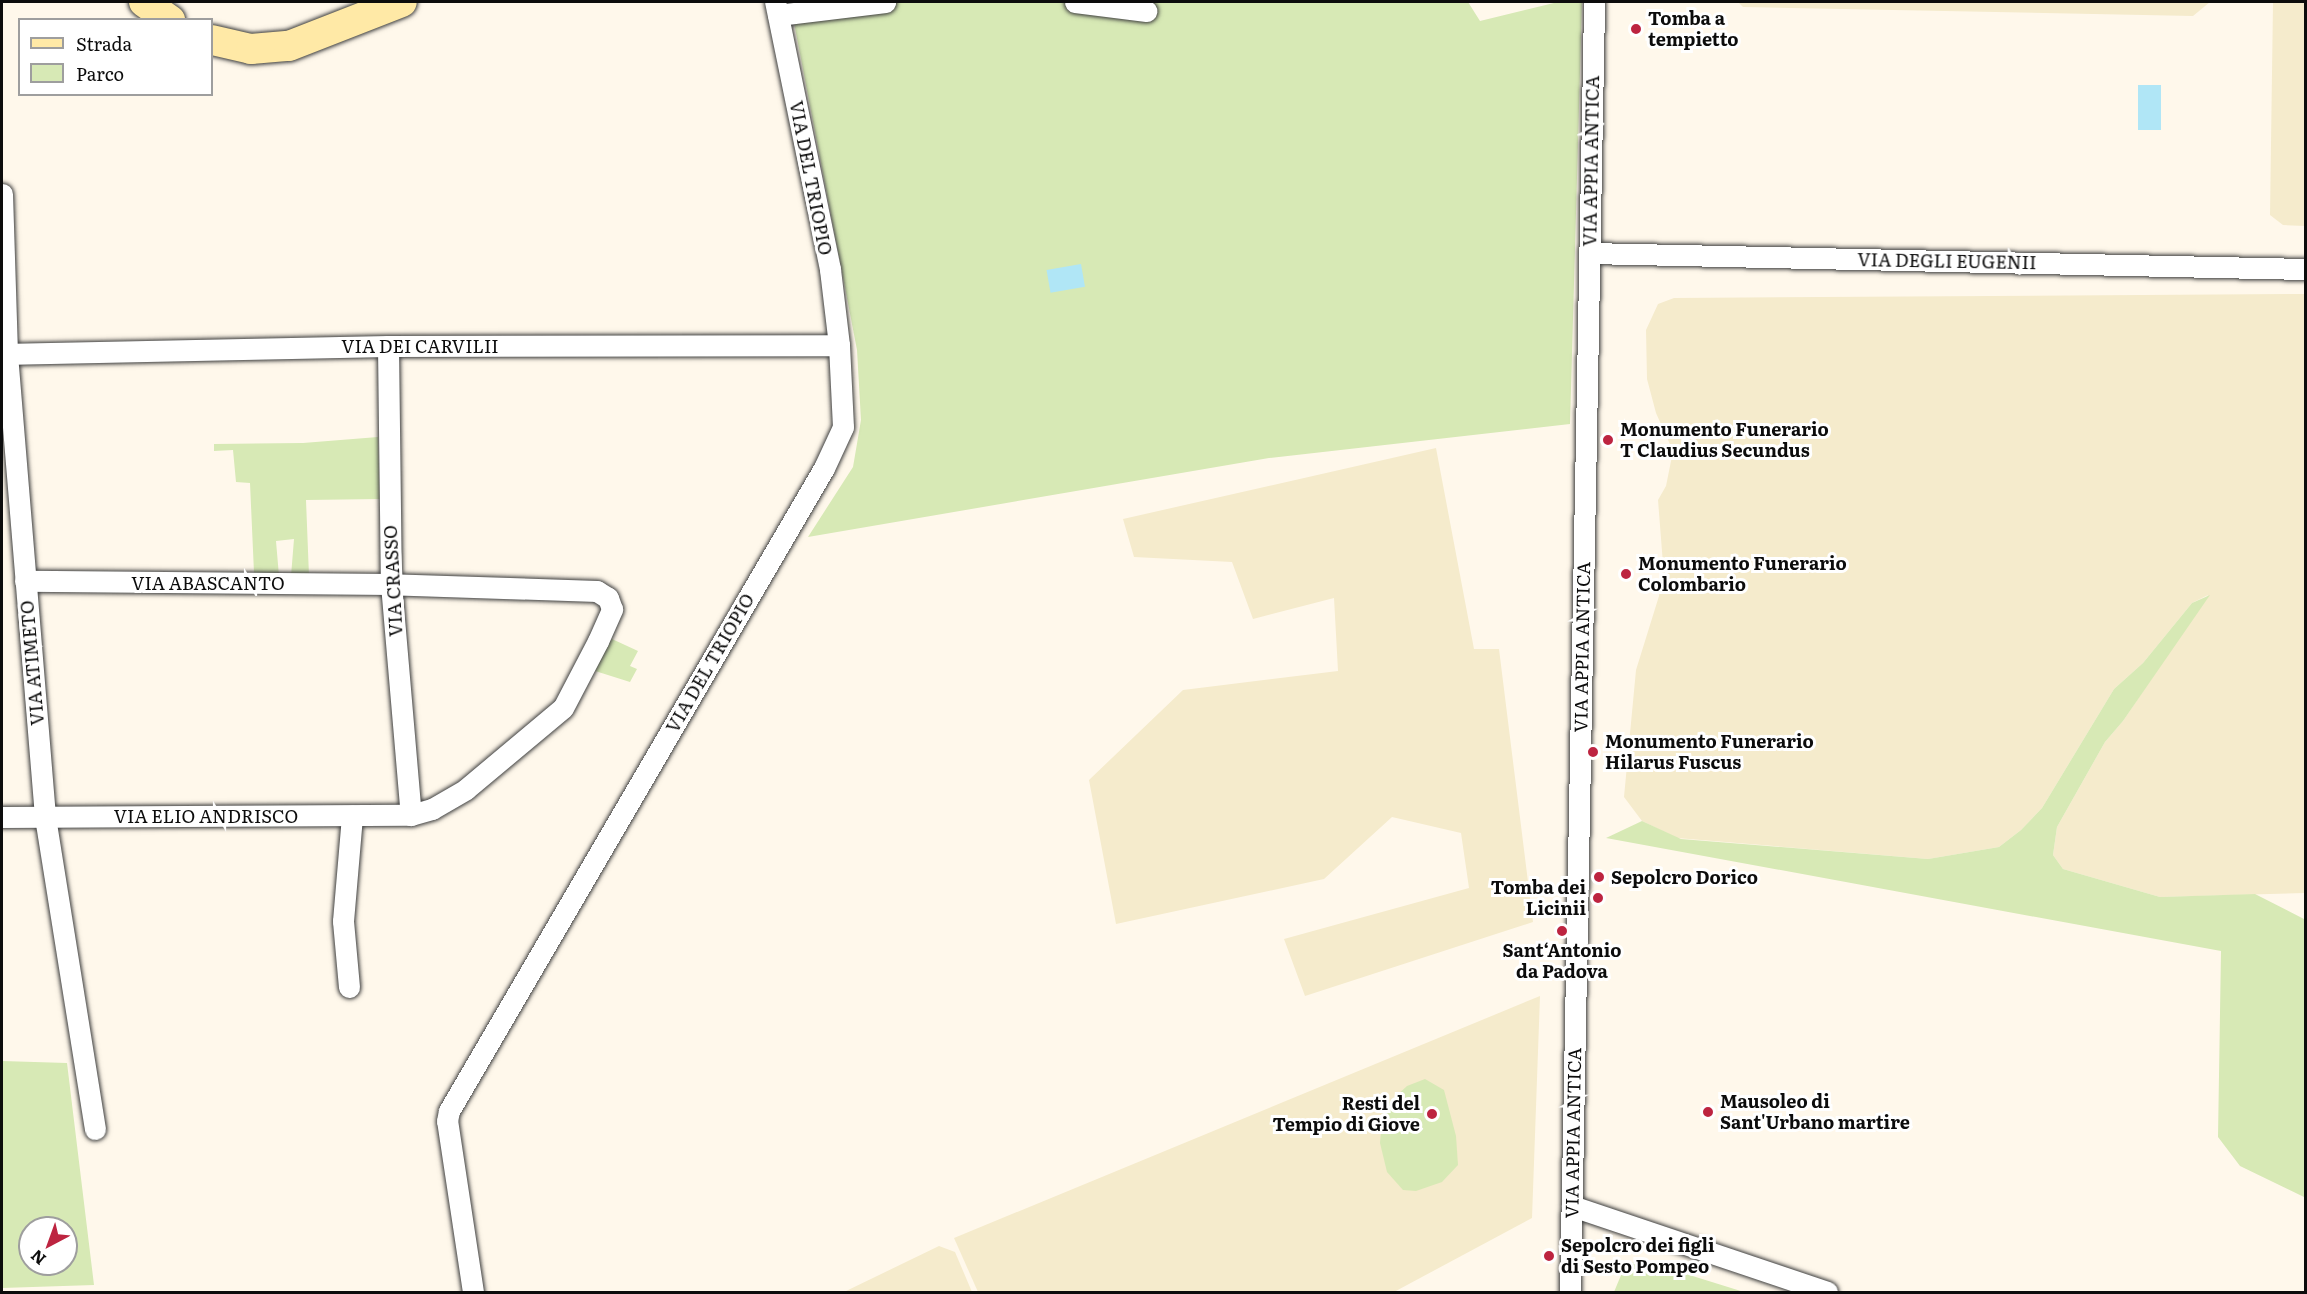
<!DOCTYPE html>
<meta charset="utf-8">
<style>
body{margin:0}
#map{position:relative;width:2307px;height:1294px;overflow:hidden;background:#fff8eb;font-family:Literata,serif}
div>[style]{position:absolute}
.farmland>*{inset:0;background:#f5ebcc}
.green>*{inset:0;background:#d7e9b5}
.water>*{inset:0;background:#b0e6f6;transform-origin:0 0}
.roads{filter:drop-shadow(0 0 2px #3f3f3f) drop-shadow(0 0 2px #3f3f3f)}
.minor>*{height:21px;margin:-10.5px;padding:0 10.5px;transform-origin:10.5px;border-radius:10.5px;background:#fff}
.secondary>*{height:30px;margin:-15px;padding:0 15px;transform-origin:15px;border-radius:15px;background:#ffe9a6}
.dots>*{width:16px;height:16px;translate:-50% -50%;box-sizing:border-box;border:3px solid #fff;border-radius:50%}
span{translate:-50% -50%;white-space:nowrap;text-align:center;line-height:1.15;-webkit-text-stroke:6px #fff;paint-order:stroke}
.poi-label{font-size:18px;color:#0c0c0c;font-weight:700}
.left{translate:0 -50%;text-align:left}
.right{translate:-100% -50%;text-align:right}
.street-label{font-size:18px;color:#0c0c0c}
.frame{position:absolute;inset:0;border:3px solid #0c0c0c;pointer-events:none}
.legend{position:absolute;left:18px;top:18px;width:195px;height:78px;box-sizing:border-box;background:#fff;border:2px solid #9e9e9e;margin:0;padding:8px 10px;list-style:none;font-size:18px;color:#0c0c0c}
.legend li{display:flex;align-items:center;gap:12px;height:30px}
.legend b{width:30px;border:2px solid #9e9e9e}
.north{position:absolute;left:18px;top:1216px;width:60px;height:60px;box-sizing:border-box;background:#fff;border:2px solid #9e9e9e;border-radius:50%;rotate:221deg;font-size:16px;font-weight:700;line-height:24px;text-align:center;color:#0c0c0c}
.north::after{content:'';display:block;margin:auto;width:21px;height:27px;background:#bd2440;clip-path:polygon(50% 0,100% 100%,50% 72%,0 100%)}
</style>
<div id="map">
<div class="farmland">
<i style="clip-path:polygon(1738px 2px,2210px 2px,2193px 16px,1743px 7px)"></i>
<i style="clip-path:polygon(2273px 2px,2305px 2px,2305px 226px,2283px 225px,2270px 215px)"></i>
<i style="clip-path:polygon(2305px 294px,2305px 893px,2160px 897px,2063px 869px,2053px 855px,2057px 827px,2105px 742px,2123px 721px,2208px 595px,2192px 603px,2143px 663px,2114px 689px,2042px 808px,2021px 830px,1999px 847px,1928px 859px,1677px 838px,1642px 821px,1624px 797px,1636px 670px,1659px 596px,1663px 564px,1658px 500px,1666px 486px,1673px 451px,1656px 413px,1647px 379px,1646px 330px,1658px 304px,1674px 298px)"></i>
<i style="clip-path:polygon(1436px 448px,1474px 649px,1499px 649px,1533px 922px,1305px 996px,1284px 939px,1469px 888px,1461px 833px,1392px 817px,1324px 879px,1116px 924px,1089px 780px,1183px 690px,1338px 671px,1334px 598px,1253px 619px,1232px 562px,1134px 557px,1123px 519px)"></i>
<i style="clip-path:polygon(1540px 996px,1532px 1218px,1394px 1292px,978px 1292px,954px 1238px)"></i>
<i style="clip-path:polygon(939px 1246px,955px 1252px,972px 1292px,844px 1292px)"></i>
</div>
<div class="green">
<i style="clip-path:polygon(790px 2px,1468px 2px,1480px 21px,1558px 2px,1582px 2px,1570px 424px,1269px 458px,808px 537px,853px 467px,861px 420px,857px 350px)"></i>
<i style="clip-path:polygon(378px 437px,380px 499px,306px 500px,309px 576px,291px 576px,294px 539px,276px 541px,279px 576px,254px 573px,250px 483px,236px 482px,233px 450px,214px 451px,214px 444px,303px 443px)"></i>
<i style="clip-path:polygon(2210px 595px,2123px 721px,2105px 742px,2057px 827px,2053px 855px,2063px 869px,2160px 897px,2255px 894px,2304px 919px,2304px 1197px,2240px 1166px,2218px 1137px,2221px 951px,1606px 838px,1642px 821px,1681px 839px,1928px 859px,1999px 847px,2021px 830px,2042px 808px,2114px 689px,2143px 663px,2192px 603px)"></i>
<i style="clip-path:polygon(612px 639px,638px 651px,630px 666px,637px 669px,630px 682px,592px 670px)"></i>
<i style="clip-path:polygon(evenodd,2px 1061px,67px 1063px,94px 1285px,2px 1288px,2px 1061px,30px 1228px,66px 1228px,66px 1264px,30px 1264px,30px 1228px)"></i>
<i style="clip-path:polygon(1425px 1079px,1444px 1090px,1456px 1136px,1458px 1165px,1442px 1182px,1416px 1191px,1403px 1190px,1387px 1172px,1380px 1143px,1383px 1108px,1407px 1086px)"></i>
<i style="clip-path:polygon(1638px 1259px,1744px 1292px,1614px 1292px,1624px 1268px)"></i>
</div>
<div class="water">
<i style="left:2138px;top:85px;width:23px;height:45px"></i>
<i style="left:1081px;top:264px;width:23px;height:35px;rotate:80deg"></i>
</div>
<div class="roads">
<div class="minor">
<i style="left:1075px;top:2px;width:72px;rotate:7.2deg"></i>
<i style="left:778px;top:15px;width:108px;rotate:-6.9deg"></i>
<i style="left:2px;top:194px;width:160px;rotate:88.2deg"></i>
<i style="left:7px;top:354px;width:465px;rotate:85.3deg"></i>
<i style="left:45px;top:817px;width:316px;rotate:80.9deg"></i>
<i style="left:1589px;top:253px;width:717px;rotate:1.28deg"></i>
<i style="left:388px;top:346px;width:238px;rotate:89.3deg"></i>
<i style="left:391px;top:584px;width:232px;rotate:85.1deg"></i>
<i style="left:2px;top:354px;width:386px;rotate:-1.2deg"></i>
<i style="left:388px;top:346px;width:451px;rotate:-0.1deg"></i>
<i style="left:2px;top:817px;width:409px;rotate:-0.3deg"></i>
<i style="left:411px;top:815px;width:22px;rotate:-16deg"></i>
<i style="left:432px;top:809px;width:39px;rotate:-30deg"></i>
<i style="left:466px;top:789px;width:126px;rotate:-39.9deg"></i>
<i style="left:563px;top:708px;width:76px;rotate:-62.4deg"></i>
<i style="left:598px;top:641px;width:35px;rotate:-66deg"></i>
<i style="left:612px;top:609px;width:12px;rotate:-110deg"></i>
<i style="left:608px;top:598px;width:13px;rotate:-148deg"></i>
<i style="left:597px;top:591px;width:206px;rotate:-178.1deg"></i>
<i style="left:391px;top:584px;width:366px;rotate:-179.5deg"></i>
<i style="left:349px;top:987px;width:66px;rotate:-95.2deg"></i>
<i style="left:343px;top:921px;width:106px;rotate:-85.1deg"></i>
<i style="left:1572px;top:1206px;width:269px;rotate:18.6deg"></i>
<i style="left:473px;top:1292px;width:173px;rotate:-98.6deg"></i>
<i style="left:447px;top:1121px;width:10px;rotate:-79deg"></i>
<i style="left:449px;top:1111px;width:744px;rotate:-59.75deg"></i>
<i style="left:824px;top:468px;width:45px;rotate:-65.1deg"></i>
<i style="left:843px;top:427px;width:82px;rotate:-92.8deg"></i>
<i style="left:839px;top:345px;width:77px;rotate:-96.8deg"></i>
<i style="left:830px;top:269px;width:273px;rotate:-101.6deg"></i>
<i style="left:1570px;top:1292px;width:1290px;rotate:-88.93deg"></i>
</div>
<div class="secondary">
<i style="left:144px;top:2px;width:32px;rotate:35deg"></i>
<i style="left:212px;top:40px;width:40px;rotate:13deg"></i>
<i style="left:251px;top:49px;width:38px;rotate:-5deg"></i>
<i style="left:289px;top:46px;width:121px;rotate:-21.3deg"></i>
</div>
</div>
<div class="dots">
<i style="left:1636px;top:29px;background:#bd2440"></i>
<i style="left:1608px;top:440px;background:#bd2440"></i>
<i style="left:1626px;top:574px;background:#bd2440"></i>
<i style="left:1593px;top:752px;background:#bd2440"></i>
<i style="left:1599px;top:877px;background:#bd2440"></i>
<i style="left:1598px;top:898px;background:#bd2440"></i>
<i style="left:1562px;top:931px;background:#bd2440"></i>
<i style="left:1708px;top:1112px;background:#bd2440"></i>
<i style="left:1432px;top:1114px;background:#bd2440"></i>
<i style="left:1549px;top:1256px;background:#bd2440"></i>
</div>
<div class="poi-label">
<span class="left" style="left:1648px;top:29px">Tomba a<br>tempietto</span>
<span class="left" style="left:1620px;top:440px">Monumento Funerario<br>T Claudius Secundus</span>
<span class="left" style="left:1638px;top:574px">Monumento Funerario<br>Colombario</span>
<span class="left" style="left:1605px;top:752px">Monumento Funerario<br>Hilarus Fuscus</span>
<span class="left" style="left:1611px;top:877px">Sepolcro Dorico</span>
<span class="right" style="left:1586px;top:898px">Tomba dei<br>Licinii</span>
<span style="left:1562px;top:961px">Sant‘Antonio<br>da Padova</span>
<span class="left" style="left:1720px;top:1112px">Mausoleo di<br>Sant'Urbano martire</span>
<span class="right" style="left:1420px;top:1114px">Resti del<br>Tempio di Giove</span>
<span class="left" style="left:1561px;top:1256px">Sepolcro dei figli<br>di Sesto Pompeo</span>
</div>
<div class="street-label">
<span style="left:1591px;top:161px;rotate:-89deg">VIA APPIA ANTICA</span>
<span style="left:811px;top:178px;rotate:79deg">VIA DEL TRIOPIO</span>
<span style="left:1947px;top:261px;rotate:1deg">VIA DEGLI EUGENII</span>
<span style="left:420px;top:346px">VIA DEI CARVILII</span>
<span style="left:393px;top:581px;rotate:-93deg">VIA CRASSO</span>
<span style="left:208px;top:583px">VIA ABASCANTO</span>
<span style="left:1582px;top:647px;rotate:-89deg">VIA APPIA ANTICA</span>
<span style="left:32px;top:663px;rotate:-95deg">VIA ATIMETO</span>
<span style="left:710px;top:663px;rotate:-60deg">VIA DEL TRIOPIO</span>
<span style="left:206px;top:816px">VIA ELIO ANDRISCO</span>
<span style="left:1573px;top:1133px;rotate:-89deg">VIA APPIA ANTICA</span>
</div>
<div class="frame"></div>
<ul class="legend">
<li><b style="height:8px;background:#ffe9a6"></b>Strada</li>
<li><b style="height:16px;background:#d7e9b5"></b>Parco</li>
</ul>
<div class="north">N</div>
</div>
